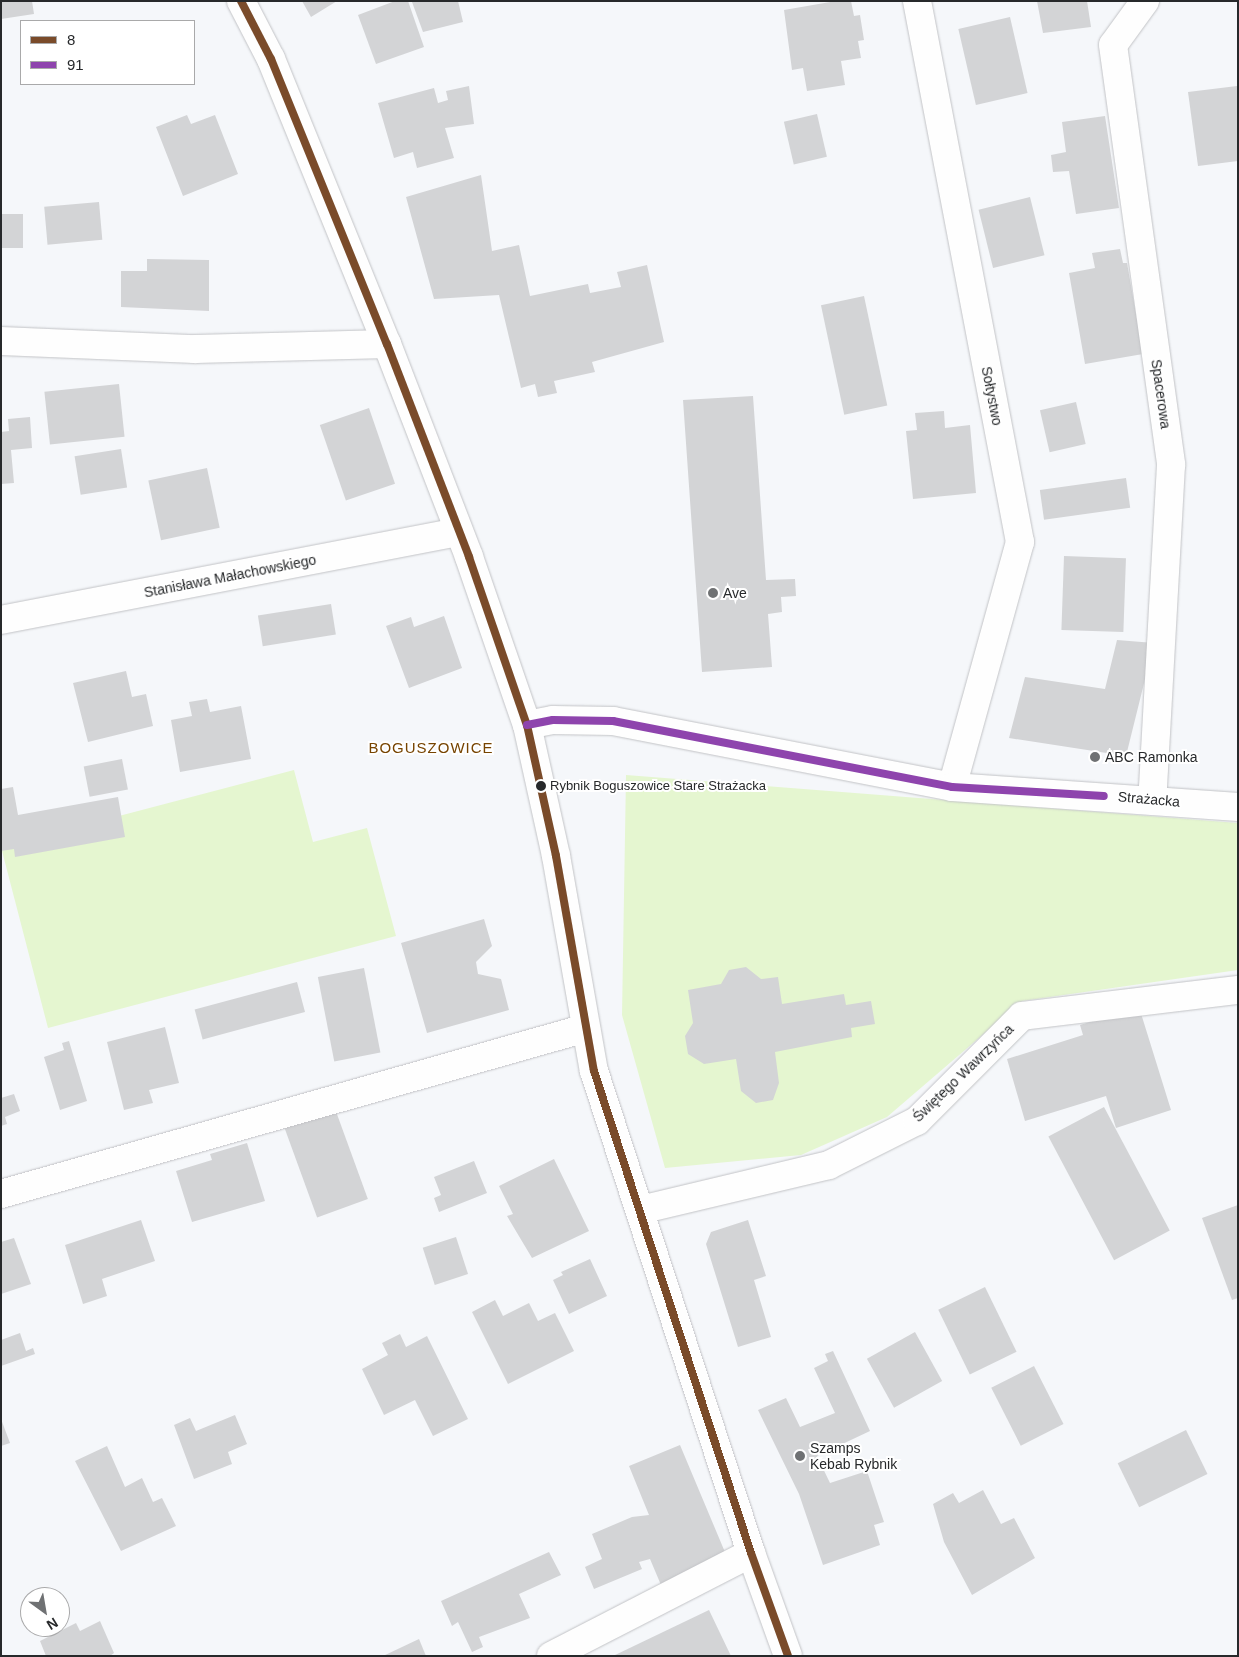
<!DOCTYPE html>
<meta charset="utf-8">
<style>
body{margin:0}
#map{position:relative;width:1239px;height:1657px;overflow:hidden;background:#f5f7fa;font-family:Arial,sans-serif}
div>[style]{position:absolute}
.green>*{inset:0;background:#e5f6d0}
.building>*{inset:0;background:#d3d4d6;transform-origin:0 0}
.roads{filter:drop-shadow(0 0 1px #c2c3c6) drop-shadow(0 0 1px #c2c3c6)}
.street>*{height:28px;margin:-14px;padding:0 14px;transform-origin:14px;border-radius:14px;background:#fefefe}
.secondary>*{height:28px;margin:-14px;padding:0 14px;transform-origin:14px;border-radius:14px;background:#fefefe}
.bus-1>*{height:8px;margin:-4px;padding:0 4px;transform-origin:4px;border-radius:4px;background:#7a4b2a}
.bus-2>*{height:8px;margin:-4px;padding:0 4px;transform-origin:4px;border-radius:4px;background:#8e44ad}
.dots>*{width:14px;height:14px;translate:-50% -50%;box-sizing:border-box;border:2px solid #fff;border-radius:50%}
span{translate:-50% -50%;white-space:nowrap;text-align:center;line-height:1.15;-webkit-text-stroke:4px #fff;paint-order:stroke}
.bus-label{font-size:13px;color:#27292b}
.left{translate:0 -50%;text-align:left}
.street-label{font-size:14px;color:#27292b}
.poi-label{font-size:14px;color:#27292b}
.neighbourhood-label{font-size:15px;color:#740;letter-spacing:1px}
.frame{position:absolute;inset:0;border:2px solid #27292b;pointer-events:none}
.legend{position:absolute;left:20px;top:20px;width:175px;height:65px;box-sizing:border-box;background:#fff;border:1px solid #a9a9aa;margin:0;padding:6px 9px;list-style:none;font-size:15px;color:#27292b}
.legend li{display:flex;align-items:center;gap:10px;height:25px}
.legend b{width:25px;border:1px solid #a9a9aa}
.north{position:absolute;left:20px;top:1587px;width:50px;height:50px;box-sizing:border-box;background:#fff;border:1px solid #a9a9aa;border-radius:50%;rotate:148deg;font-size:14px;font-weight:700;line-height:20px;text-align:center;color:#27292b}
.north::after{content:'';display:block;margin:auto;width:18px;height:22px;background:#6f7173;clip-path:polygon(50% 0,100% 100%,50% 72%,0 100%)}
</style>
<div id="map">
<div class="green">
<i style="clip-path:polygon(294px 770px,313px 842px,367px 828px,396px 936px,48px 1028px,1px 847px)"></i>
<i style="clip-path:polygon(626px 775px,1238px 823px,1238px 970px,1022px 1001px,887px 1117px,801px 1155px,665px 1168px,622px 1015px)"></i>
</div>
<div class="building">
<i style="clip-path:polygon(1px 1px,32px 1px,34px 14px,1px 19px)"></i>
<i style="clip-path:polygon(302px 1px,337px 1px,311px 17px)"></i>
<i style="clip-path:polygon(395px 1px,408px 1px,424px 47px,376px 64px,358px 15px)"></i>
<i style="clip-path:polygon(458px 1px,463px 22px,423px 32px,412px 2px)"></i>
<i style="clip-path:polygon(836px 1px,851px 1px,854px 16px,860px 15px,864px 40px,858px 41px,861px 58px,841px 61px,845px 85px,807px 91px,803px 68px,792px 70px,784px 10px)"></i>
<i style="clip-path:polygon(1037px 1px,1087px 1px,1091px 27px,1043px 33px)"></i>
<i style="left:1010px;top:17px;width:78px;height:53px;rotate:77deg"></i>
<i style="clip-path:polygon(469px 86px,474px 124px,445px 128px,454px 158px,417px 168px,413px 152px,394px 158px,378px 103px,434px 88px,438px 103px,448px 100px,446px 91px)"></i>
<i style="clip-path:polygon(1237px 86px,1238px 161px,1198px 166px,1188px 92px)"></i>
<i style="left:817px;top:114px;width:44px;height:34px;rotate:77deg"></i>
<i style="clip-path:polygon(187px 115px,191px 124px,215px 115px,238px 174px,183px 196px,156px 127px)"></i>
<i style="clip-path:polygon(1105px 116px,1119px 208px,1076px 214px,1069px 171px,1053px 172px,1051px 155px,1066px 152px,1062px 122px)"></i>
<i style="clip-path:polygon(481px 175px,492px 251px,519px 245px,530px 296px,588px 284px,590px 293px,621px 287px,617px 272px,647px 265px,664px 342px,592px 362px,595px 372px,554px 381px,557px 393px,538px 397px,535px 384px,521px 388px,499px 295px,434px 299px,406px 197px)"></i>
<i style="left:1030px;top:197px;width:60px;height:53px;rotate:76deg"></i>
<i style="left:99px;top:202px;width:38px;height:55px;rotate:85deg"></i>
<i style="left:1px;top:214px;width:22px;height:34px"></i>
<i style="clip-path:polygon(1120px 249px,1123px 263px,1127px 263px,1143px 354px,1085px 364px,1069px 273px,1095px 268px,1092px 253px)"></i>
<i style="clip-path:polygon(147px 259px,209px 260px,209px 311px,121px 307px,121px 271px,147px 271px)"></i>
<i style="left:864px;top:296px;width:112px;height:44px;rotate:78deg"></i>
<i style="left:119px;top:384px;width:53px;height:75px;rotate:84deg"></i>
<i style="clip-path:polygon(753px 396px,766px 580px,795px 579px,796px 596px,781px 597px,782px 612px,768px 614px,772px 667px,702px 672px,683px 400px)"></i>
<i style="left:1076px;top:402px;width:43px;height:37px;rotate:77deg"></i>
<i style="left:369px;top:408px;width:80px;height:52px;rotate:71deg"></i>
<i style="clip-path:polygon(944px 411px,945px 428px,970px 425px,976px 493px,913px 499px,906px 431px,917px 430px,915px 413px)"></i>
<i style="clip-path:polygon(30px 417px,32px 448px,11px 450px,14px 483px,1px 484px,1px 432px,9px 431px,8px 419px)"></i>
<i style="left:121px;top:449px;width:39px;height:47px;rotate:81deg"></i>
<i style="left:207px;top:468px;width:61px;height:60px;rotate:78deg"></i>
<i style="left:1126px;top:478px;width:30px;height:87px;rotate:82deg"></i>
<i style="left:1064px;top:556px;width:62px;height:74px;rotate:2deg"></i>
<i style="left:331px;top:604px;width:31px;height:74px;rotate:81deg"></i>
<i style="clip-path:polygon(444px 616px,462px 668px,409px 688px,386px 626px,411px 617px,414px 627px)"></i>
<i style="clip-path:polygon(1117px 640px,1154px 643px,1126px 756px,1009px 738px,1025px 677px,1105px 689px)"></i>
<i style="clip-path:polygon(126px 671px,132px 697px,146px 694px,153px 726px,88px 742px,73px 683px)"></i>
<i style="clip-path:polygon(207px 699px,210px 712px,241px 706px,251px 759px,180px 772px,171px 720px,192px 716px,189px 702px)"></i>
<i style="left:122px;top:759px;width:31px;height:39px;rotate:79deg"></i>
<i style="clip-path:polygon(13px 787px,18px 815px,118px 797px,125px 837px,15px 857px,14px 849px,1px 851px,1px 789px)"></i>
<i style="clip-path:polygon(484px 919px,492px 946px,476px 962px,478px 974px,501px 979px,509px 1010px,427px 1033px,401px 943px)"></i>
<i style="clip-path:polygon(746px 967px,761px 979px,778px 977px,782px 1004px,844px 994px,846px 1005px,871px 1001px,875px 1024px,851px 1028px,852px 1037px,775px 1052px,779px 1083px,773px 1100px,756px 1103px,741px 1091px,736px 1059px,704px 1064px,688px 1054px,685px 1036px,693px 1023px,688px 990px,721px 984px,729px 970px)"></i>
<i style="left:364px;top:968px;width:86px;height:47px;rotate:79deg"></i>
<i style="left:297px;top:982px;width:31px;height:106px;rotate:75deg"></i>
<i style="clip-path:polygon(1139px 1007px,1171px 1110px,1116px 1128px,1106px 1096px,1025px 1121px,1007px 1059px,1083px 1035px,1080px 1025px)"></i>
<i style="clip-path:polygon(165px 1027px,179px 1083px,149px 1090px,153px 1103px,124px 1110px,107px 1042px)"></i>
<i style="clip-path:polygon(69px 1041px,87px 1101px,60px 1110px,44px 1057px,64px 1050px,62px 1043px)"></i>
<i style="clip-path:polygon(14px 1094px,20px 1111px,5px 1117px,7px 1124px,1px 1126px,1px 1098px)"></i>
<i style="left:334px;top:1106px;width:99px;height:54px;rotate:70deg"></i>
<i style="left:1104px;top:1107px;width:140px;height:63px;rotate:62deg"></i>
<i style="clip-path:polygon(247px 1143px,265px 1201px,192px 1222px,176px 1171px,212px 1160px,210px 1154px)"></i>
<i style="clip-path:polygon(554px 1159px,589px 1231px,532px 1258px,507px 1216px,513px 1214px,499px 1186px)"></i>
<i style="clip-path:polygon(474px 1161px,487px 1193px,439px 1212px,434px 1198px,441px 1195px,434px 1177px)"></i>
<i style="clip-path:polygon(1238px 1205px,1238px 1298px,1232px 1300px,1202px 1218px)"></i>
<i style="clip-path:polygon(141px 1220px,155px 1261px,102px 1279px,107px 1296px,83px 1304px,65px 1245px)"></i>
<i style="clip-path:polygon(748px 1220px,766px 1276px,754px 1280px,771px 1337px,738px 1347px,706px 1244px,711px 1232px)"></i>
<i style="left:456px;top:1237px;width:39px;height:35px;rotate:72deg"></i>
<i style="clip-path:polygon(14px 1238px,31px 1284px,1px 1294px,1px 1242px)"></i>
<i style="clip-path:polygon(590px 1259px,607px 1296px,569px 1314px,553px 1280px,563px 1275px,561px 1272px)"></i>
<i style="left:985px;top:1287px;width:72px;height:52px;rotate:64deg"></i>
<i style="clip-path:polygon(495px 1300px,503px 1316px,529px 1303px,538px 1321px,555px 1313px,574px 1351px,508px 1384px,472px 1312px)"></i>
<i style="left:915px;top:1332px;width:56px;height:55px;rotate:61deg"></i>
<i style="clip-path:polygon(20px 1333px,26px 1351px,33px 1348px,35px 1354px,1px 1366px,1px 1340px)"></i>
<i style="clip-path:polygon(400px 1334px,406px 1347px,427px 1336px,468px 1419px,433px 1436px,415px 1400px,384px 1415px,362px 1369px,388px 1355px,382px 1343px)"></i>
<i style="clip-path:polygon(833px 1351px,870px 1431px,817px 1456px,830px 1483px,867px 1471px,884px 1522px,874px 1525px,880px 1545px,823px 1565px,799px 1494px,758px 1410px,786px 1398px,800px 1427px,835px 1413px,814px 1368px,828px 1361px,825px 1354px)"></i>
<i style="left:1034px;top:1366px;width:65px;height:48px;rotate:63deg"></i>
<i style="clip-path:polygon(235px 1415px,247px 1444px,228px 1452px,232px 1464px,194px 1479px,174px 1425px,190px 1418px,196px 1431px)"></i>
<i style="clip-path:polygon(1px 1419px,10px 1443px,1px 1446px)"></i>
<i style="left:1186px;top:1430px;width:49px;height:76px;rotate:64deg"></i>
<i style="clip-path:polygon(680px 1445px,735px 1576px,661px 1585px,650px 1559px,639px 1562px,642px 1569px,594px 1589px,585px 1567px,602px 1559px,592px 1534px,632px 1517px,649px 1515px,629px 1466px)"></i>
<i style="clip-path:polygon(107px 1446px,125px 1487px,142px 1478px,153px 1502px,162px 1498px,176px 1526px,121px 1551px,75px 1461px)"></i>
<i style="clip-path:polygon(983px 1490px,1001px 1524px,1014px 1518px,1035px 1558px,972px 1595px,944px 1542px,933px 1504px,953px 1493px,959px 1503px)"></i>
<i style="clip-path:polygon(549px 1552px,561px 1575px,519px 1594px,530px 1618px,479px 1637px,483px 1647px,472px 1652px,458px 1622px,452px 1626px,441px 1601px)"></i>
<i style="clip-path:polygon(709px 1610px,731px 1656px,613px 1656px)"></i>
<i style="clip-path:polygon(100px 1621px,114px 1653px,110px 1656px,46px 1656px,40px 1641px,76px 1623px,80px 1631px)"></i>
<i style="clip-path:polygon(419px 1639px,426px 1656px,383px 1656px)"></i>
</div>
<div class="roads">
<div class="street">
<i style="left:917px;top:1px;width:551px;rotate:79.22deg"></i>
<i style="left:1020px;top:542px;width:254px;rotate:105.5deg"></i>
<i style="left:1145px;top:1px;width:54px;rotate:126deg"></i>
<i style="left:1113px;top:45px;width:424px;rotate:82.1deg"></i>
<i style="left:1171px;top:465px;width:336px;rotate:93.2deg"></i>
<i style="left:1px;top:341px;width:194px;rotate:2.4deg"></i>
<i style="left:195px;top:349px;width:192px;rotate:-1.5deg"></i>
<i style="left:1px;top:620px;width:466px;rotate:-10.9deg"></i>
<i style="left:527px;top:725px;width:26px;rotate:-11deg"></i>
<i style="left:553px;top:720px;width:60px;rotate:1deg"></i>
<i style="left:613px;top:721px;width:345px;rotate:11deg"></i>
<i style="left:952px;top:787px;width:287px;rotate:4deg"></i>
<i style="left:1px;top:1194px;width:608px;rotate:-15.84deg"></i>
<i style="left:640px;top:1210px;width:194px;rotate:-13.4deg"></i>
<i style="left:829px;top:1165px;width:98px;rotate:-26.6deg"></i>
<i style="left:917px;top:1121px;width:148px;rotate:-45deg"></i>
<i style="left:1022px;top:1016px;width:218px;rotate:-6.9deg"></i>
<i style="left:551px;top:1656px;width:225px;rotate:-27.2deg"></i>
</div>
<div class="secondary">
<i style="left:241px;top:1px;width:65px;rotate:62.7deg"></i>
<i style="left:271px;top:59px;width:308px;rotate:67.9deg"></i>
<i style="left:387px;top:344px;width:228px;rotate:68.9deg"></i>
<i style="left:469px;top:557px;width:178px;rotate:71deg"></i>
<i style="left:527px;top:725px;width:134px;rotate:77.5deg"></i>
<i style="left:556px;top:856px;width:218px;rotate:80deg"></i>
<i style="left:594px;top:1071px;width:507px;rotate:71.96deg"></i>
<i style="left:751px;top:1553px;width:109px;rotate:70.2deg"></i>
</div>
</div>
<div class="bus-1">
<i style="left:241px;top:1px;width:65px;rotate:62.7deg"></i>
<i style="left:271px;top:59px;width:308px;rotate:67.9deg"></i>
<i style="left:387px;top:344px;width:228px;rotate:68.9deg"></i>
<i style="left:469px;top:557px;width:178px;rotate:71deg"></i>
<i style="left:527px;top:725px;width:134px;rotate:77.5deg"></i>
<i style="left:556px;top:856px;width:218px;rotate:80deg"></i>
<i style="left:594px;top:1071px;width:507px;rotate:71.96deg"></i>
<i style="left:751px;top:1553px;width:109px;rotate:70.2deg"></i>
</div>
<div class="bus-2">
<i style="left:527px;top:725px;width:26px;rotate:-11deg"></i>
<i style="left:553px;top:720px;width:60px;rotate:1deg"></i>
<i style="left:613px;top:721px;width:345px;rotate:11deg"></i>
<i style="left:952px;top:787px;width:152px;rotate:3.4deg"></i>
</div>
<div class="dots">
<i style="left:713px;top:593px;background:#6f7173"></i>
<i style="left:1095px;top:757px;background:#6f7173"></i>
<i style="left:541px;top:786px;background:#27292b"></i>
<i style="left:800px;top:1456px;background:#6f7173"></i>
</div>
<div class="bus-label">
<span class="left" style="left:550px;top:786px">Rybnik Boguszowice Stare Strażacka</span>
</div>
<div class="street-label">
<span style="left:1161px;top:394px;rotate:82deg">Spacerowa</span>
<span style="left:992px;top:396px;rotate:79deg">Sołtystwo</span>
<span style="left:230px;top:576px;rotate:-11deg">Stanisława Małachowskiego</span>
<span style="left:1149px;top:799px;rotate:5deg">Strażacka</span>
<span style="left:963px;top:1073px;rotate:-44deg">Świętego Wawrzyńca</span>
</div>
<div class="poi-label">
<span class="left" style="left:723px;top:593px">Ave</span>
<span class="left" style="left:1105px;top:757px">ABC Ramonka</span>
<span class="left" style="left:810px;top:1456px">Szamps<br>Kebab Rybnik</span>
</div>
<div class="neighbourhood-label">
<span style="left:431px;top:748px">BOGUSZOWICE</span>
</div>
<div class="frame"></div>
<ul class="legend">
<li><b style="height:6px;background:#7a4b2a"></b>8</li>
<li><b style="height:6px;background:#8e44ad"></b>91</li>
</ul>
<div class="north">N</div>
</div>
